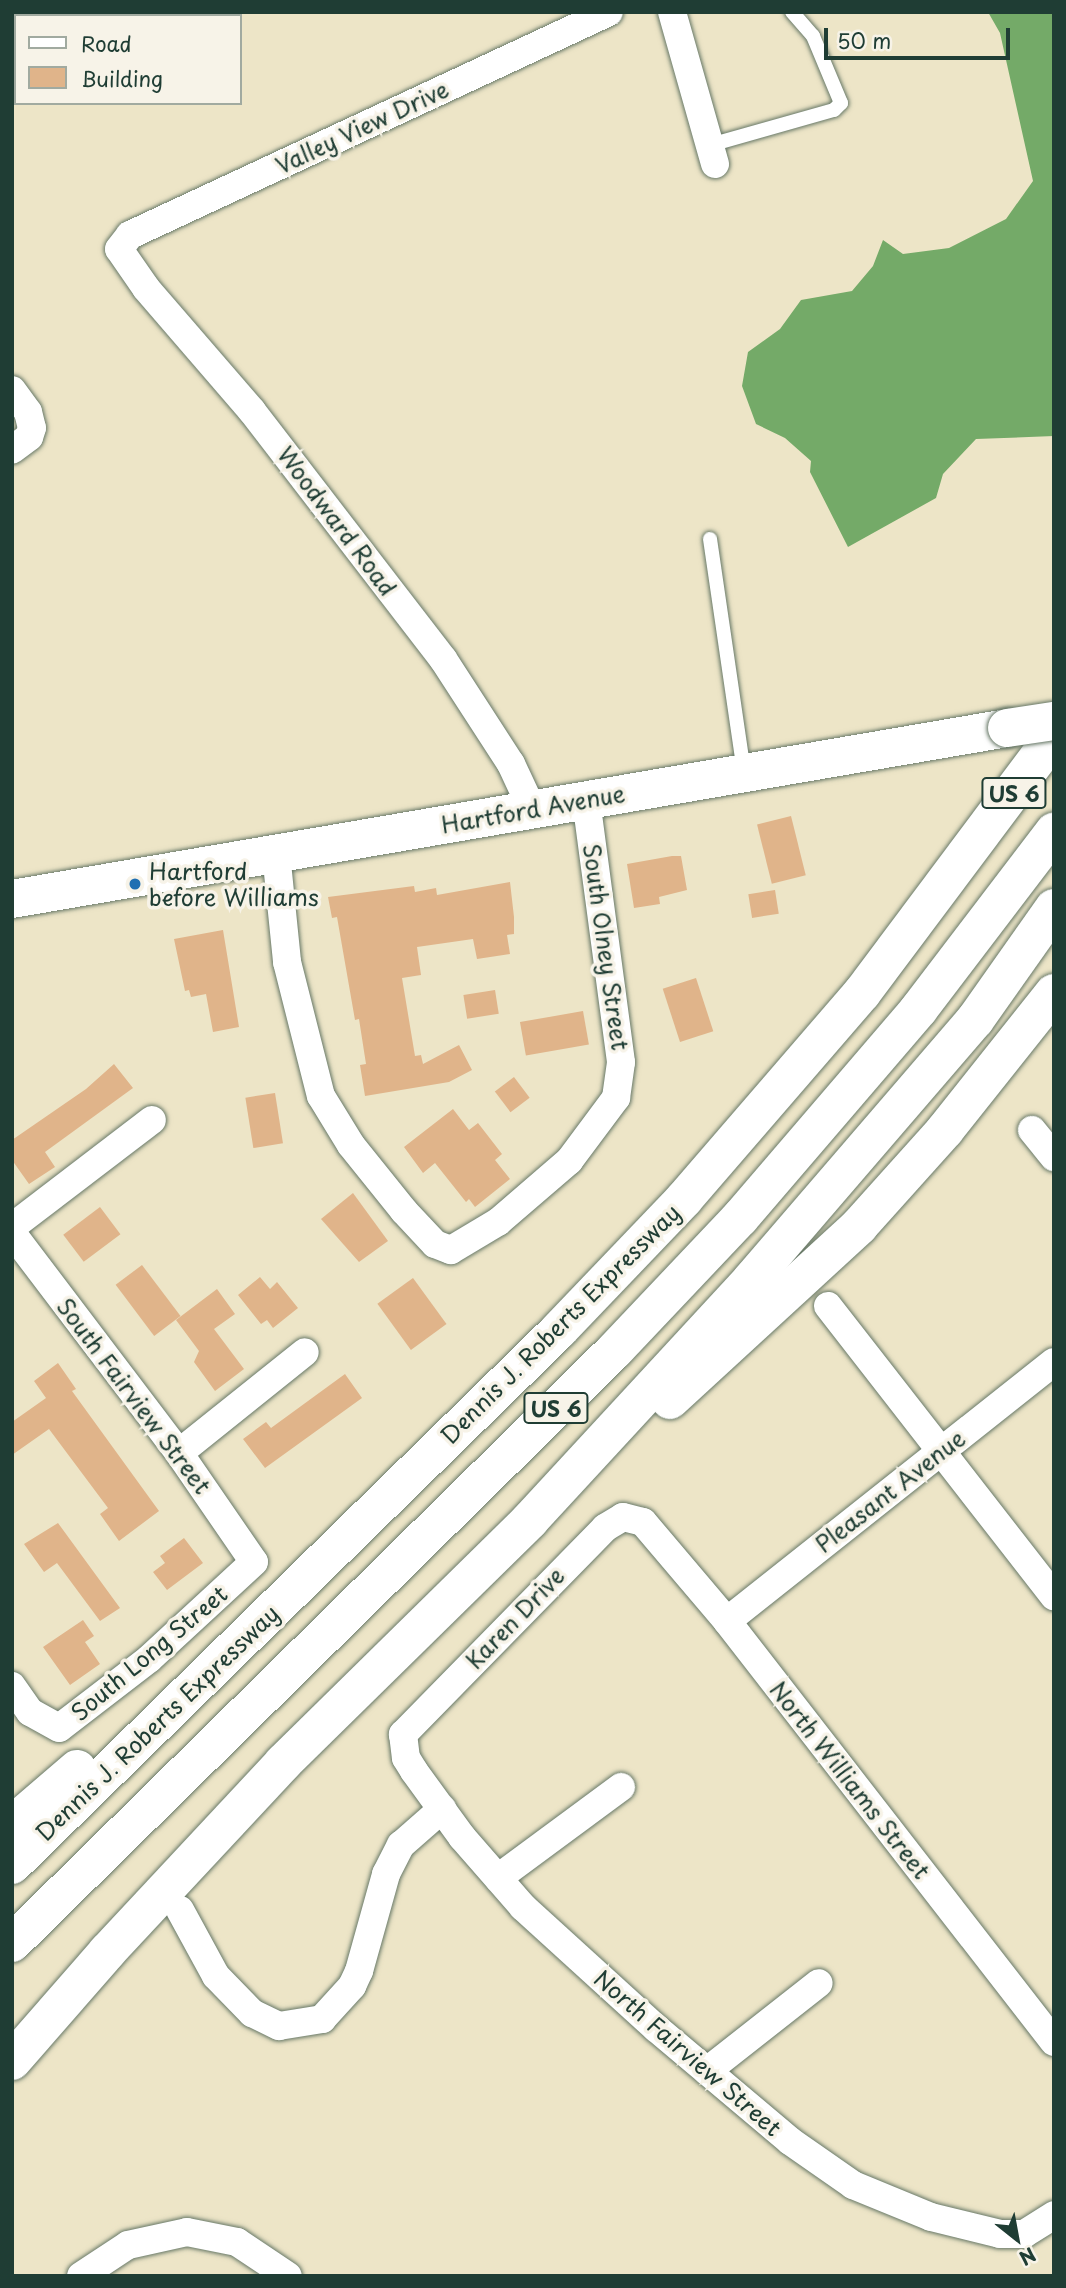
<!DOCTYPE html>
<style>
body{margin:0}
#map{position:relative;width:1066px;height:2288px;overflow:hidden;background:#ede5c7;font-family:"Playpen Sans",sans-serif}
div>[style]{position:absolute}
.forest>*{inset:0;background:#74aa68}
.building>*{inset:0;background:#e0b48a;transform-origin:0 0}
.roads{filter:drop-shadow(0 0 2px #677867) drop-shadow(0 0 2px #677867)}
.service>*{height:14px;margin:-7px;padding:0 7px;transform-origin:7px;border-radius:7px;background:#fff}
.minor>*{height:28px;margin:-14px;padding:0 14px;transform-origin:14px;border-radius:14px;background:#fff}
.secondary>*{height:38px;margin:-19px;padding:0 19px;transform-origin:19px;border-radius:19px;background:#fff}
.motorway>*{height:38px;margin:-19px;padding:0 19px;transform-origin:19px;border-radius:19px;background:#fff}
.bridges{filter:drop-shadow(0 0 2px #677867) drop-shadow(0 0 2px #677867)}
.secondary-bridge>*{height:38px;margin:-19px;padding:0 19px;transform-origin:19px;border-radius:19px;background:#fff}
.dots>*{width:19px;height:19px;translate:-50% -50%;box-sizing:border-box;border:4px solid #f7f3e8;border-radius:50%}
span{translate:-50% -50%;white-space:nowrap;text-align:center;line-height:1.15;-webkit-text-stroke:7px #f7f3e8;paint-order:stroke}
.shield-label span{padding:2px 5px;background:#f7f3e8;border:2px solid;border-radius:5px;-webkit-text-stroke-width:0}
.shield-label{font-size:21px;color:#1f3d34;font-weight:700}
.street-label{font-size:23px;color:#1f3d34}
.poi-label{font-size:23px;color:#1f3d34}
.left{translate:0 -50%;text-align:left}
.frame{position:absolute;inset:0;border:14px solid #1f3d34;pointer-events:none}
.legend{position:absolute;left:14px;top:14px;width:228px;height:91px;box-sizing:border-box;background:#f7f3e8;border:2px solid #a1aaa0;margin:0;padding:9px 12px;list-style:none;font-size:21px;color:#1f3d34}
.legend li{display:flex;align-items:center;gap:14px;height:35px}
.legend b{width:35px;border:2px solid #a1aaa0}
.north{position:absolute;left:982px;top:2204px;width:70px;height:70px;-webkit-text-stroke:5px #f7f3e8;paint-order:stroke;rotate:149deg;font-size:19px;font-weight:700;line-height:28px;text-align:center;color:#1f3d34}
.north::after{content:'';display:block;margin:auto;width:24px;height:32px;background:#1f3d34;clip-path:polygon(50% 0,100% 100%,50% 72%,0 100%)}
.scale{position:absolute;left:824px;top:28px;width:186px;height:32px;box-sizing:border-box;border:4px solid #1f3d34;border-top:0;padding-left:9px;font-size:21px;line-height:24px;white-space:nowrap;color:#1f3d34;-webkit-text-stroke:5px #f7f3e8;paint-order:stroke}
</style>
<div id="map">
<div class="forest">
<i style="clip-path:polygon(988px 12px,1054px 12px,1054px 436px,976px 439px,943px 474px,936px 498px,848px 547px,810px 472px,811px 461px,785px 438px,756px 424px,742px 386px,748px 352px,780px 329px,801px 300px,852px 291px,873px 266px,883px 240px,903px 254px,949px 248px,1006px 219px,1033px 181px,1000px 33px)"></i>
</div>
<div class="building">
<i style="left:791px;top:816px;width:61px;height:35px;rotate:76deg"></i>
<i style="clip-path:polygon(672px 856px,681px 856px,687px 890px,659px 897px,660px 904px,634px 908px,627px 864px)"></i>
<i style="clip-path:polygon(510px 882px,514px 917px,514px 934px,507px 935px,510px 954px,477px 959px,473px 939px,417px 947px,421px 975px,402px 978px,415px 1056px,421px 1055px,423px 1064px,459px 1045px,472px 1070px,449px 1082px,365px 1096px,360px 1065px,366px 1064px,359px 1019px,355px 1020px,337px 917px,332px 918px,328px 897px,414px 886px,415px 892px,436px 888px,437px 895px)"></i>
<i style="left:775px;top:890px;width:24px;height:27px;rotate:81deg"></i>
<i style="clip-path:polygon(223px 930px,239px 1027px,213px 1032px,206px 994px,191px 997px,189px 990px,185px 991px,174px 939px)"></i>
<i style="left:696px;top:978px;width:56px;height:35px;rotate:72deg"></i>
<i style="left:495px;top:990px;width:24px;height:32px;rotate:81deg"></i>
<i style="left:583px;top:1011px;width:34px;height:64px;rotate:80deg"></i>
<i style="clip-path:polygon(114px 1064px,133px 1088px,45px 1152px,55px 1167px,29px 1184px,12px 1160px,12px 1140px,86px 1089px)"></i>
<i style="left:514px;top:1077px;width:26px;height:24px;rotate:53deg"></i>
<i style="left:275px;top:1093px;width:51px;height:30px;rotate:81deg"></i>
<i style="clip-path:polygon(453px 1109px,469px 1130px,478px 1123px,502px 1154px,495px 1160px,510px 1179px,475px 1207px,469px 1199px,466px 1202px,435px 1163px,423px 1173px,404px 1147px)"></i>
<i style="clip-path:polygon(353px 1193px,388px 1241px,359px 1262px,321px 1219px)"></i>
<i style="left:100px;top:1207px;width:34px;height:46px;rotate:53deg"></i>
<i style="left:142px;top:1265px;width:64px;height:33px;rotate:53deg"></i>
<i style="clip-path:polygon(260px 1277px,270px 1289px,277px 1282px,298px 1308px,273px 1328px,267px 1320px,261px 1324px,238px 1295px)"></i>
<i style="left:413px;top:1278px;width:57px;height:44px;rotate:54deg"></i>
<i style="clip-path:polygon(217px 1289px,235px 1314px,214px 1329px,244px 1369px,215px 1391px,194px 1362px,199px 1351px,176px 1320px)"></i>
<i style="clip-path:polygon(58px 1363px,76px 1389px,72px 1391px,159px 1511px,119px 1541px,100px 1514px,108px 1508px,49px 1429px,12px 1455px,12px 1422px,46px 1398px,34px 1381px)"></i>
<i style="clip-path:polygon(345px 1374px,362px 1398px,265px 1468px,243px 1439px,266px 1422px,271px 1428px)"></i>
<i style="clip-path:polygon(58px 1523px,120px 1608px,100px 1621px,57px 1563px,44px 1572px,24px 1544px)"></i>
<i style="clip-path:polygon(184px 1538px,203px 1563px,167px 1590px,153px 1572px,165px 1563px,160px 1556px)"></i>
<i style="clip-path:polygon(83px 1620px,94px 1636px,85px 1642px,100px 1664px,70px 1685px,43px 1647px)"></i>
</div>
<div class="roads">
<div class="service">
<i style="left:710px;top:145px;width:129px;rotate:-15.8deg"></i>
<i style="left:834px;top:110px;width:10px;rotate:-45deg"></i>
<i style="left:841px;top:103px;width:73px;rotate:-112.7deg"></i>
<i style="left:813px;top:36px;width:32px;rotate:-131deg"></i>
<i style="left:710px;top:539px;width:234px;rotate:81.7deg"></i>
</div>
<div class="minor">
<i style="left:672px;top:12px;width:158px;rotate:74.2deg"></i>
<i style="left:12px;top:390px;width:27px;rotate:54deg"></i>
<i style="left:28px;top:412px;width:16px;rotate:76deg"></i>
<i style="left:32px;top:428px;width:9px;rotate:108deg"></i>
<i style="left:29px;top:437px;width:21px;rotate:143deg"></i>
<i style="left:532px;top:809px;width:50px;rotate:-115deg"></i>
<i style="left:511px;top:764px;width:125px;rotate:-122.9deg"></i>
<i style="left:443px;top:659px;width:313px;rotate:-127.6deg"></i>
<i style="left:252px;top:411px;width:162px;rotate:-130.8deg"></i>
<i style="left:146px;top:288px;width:47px;rotate:-124.7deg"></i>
<i style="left:119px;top:249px;width:18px;rotate:-52deg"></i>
<i style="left:130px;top:235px;width:528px;rotate:-24.96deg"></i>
<i style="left:276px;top:853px;width:110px;rotate:84.2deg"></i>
<i style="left:287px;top:962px;width:138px;rotate:75.8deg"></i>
<i style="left:321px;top:1096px;width:57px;rotate:58.5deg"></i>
<i style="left:351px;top:1145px;width:85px;rotate:51.2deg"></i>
<i style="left:404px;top:1211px;width:45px;rotate:46.8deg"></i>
<i style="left:435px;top:1244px;width:17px;rotate:21deg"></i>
<i style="left:451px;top:1250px;width:55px;rotate:-30.8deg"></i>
<i style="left:498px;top:1222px;width:94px;rotate:-40.7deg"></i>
<i style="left:569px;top:1161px;width:79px;rotate:-53.3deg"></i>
<i style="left:616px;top:1098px;width:36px;rotate:-82deg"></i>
<i style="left:621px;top:1062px;width:265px;rotate:-97.6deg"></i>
<i style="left:1032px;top:1130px;width:35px;rotate:51deg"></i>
<i style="left:12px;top:1227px;width:176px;rotate:-37.4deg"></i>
<i style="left:12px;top:1233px;width:276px;rotate:52.8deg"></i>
<i style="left:179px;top:1453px;width:132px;rotate:55.5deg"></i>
<i style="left:254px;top:1562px;width:143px;rotate:137.3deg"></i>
<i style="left:149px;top:1659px;width:113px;rotate:142.5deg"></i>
<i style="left:59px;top:1728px;width:33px;rotate:-151deg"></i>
<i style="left:30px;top:1712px;width:32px;rotate:-125deg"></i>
<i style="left:828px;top:1306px;width:368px;rotate:52.1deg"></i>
<i style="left:179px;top:1453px;width:161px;rotate:-38.7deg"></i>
<i style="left:727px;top:1621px;width:417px;rotate:-38.4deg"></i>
<i style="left:498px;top:1878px;width:153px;rotate:-36.5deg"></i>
<i style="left:180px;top:1910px;width:75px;rotate:61.4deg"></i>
<i style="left:216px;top:1976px;width:52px;rotate:45.8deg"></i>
<i style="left:252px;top:2013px;width:30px;rotate:26deg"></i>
<i style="left:279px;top:2026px;width:44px;rotate:-9.2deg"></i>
<i style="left:322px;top:2019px;width:45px;rotate:-47.7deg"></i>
<i style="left:352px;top:1986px;width:17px;rotate:-65deg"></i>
<i style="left:359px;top:1971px;width:101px;rotate:-74.4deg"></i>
<i style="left:386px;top:1874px;width:33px;rotate:-63deg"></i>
<i style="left:401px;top:1845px;width:55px;rotate:-41.3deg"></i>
<i style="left:1054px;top:2042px;width:533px;rotate:-127.84deg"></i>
<i style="left:727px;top:1621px;width:130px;rotate:-130.3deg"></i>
<i style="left:643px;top:1522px;width:21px;rotate:-166deg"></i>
<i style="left:623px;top:1517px;width:21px;rotate:149deg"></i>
<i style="left:605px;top:1528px;width:289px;rotate:134.4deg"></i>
<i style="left:403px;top:1734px;width:24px;rotate:83deg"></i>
<i style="left:406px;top:1758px;width:15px;rotate:58deg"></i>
<i style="left:414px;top:1771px;width:82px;rotate:54deg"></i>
<i style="left:462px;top:1837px;width:93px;rotate:48.9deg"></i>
<i style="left:523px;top:1907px;width:180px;rotate:42.3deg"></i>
<i style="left:656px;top:2028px;width:175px;rotate:40.1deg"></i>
<i style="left:790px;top:2141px;width:77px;rotate:34.9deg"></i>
<i style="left:853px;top:2185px;width:84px;rotate:22.3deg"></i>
<i style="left:931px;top:2217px;width:71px;rotate:13.8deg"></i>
<i style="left:1000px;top:2234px;width:24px"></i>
<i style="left:1024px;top:2234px;width:36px;rotate:-32deg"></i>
<i style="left:707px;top:2071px;width:142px;rotate:-38.2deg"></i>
<i style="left:81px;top:2276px;width:56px;rotate:-33.4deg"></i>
<i style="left:128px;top:2245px;width:60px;rotate:-12.4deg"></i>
<i style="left:187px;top:2232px;width:51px;rotate:11.3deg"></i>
<i style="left:237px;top:2242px;width:61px;rotate:33.7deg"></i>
</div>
<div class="secondary">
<i style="left:12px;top:899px;width:1010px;rotate:-9.75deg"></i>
</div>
<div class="motorway">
<i style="left:670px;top:1400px;width:257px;rotate:-42.6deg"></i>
<i style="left:859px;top:1226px;width:129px;rotate:-48.1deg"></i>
<i style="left:945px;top:1130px;width:175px;rotate:-51.5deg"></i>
<i style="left:12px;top:1825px;width:86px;rotate:-40.7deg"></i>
<i style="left:12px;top:1865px;width:765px;rotate:-44.36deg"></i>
<i style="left:559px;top:1330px;width:181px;rotate:-46.3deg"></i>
<i style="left:684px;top:1199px;width:272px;rotate:-49.2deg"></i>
<i style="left:862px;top:993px;width:321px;rotate:-53.2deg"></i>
<i style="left:12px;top:1943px;width:846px;rotate:-44.52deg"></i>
<i style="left:615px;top:1350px;width:182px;rotate:-46.6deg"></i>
<i style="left:740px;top:1218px;width:275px;rotate:-49.4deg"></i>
<i style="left:919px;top:1009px;width:223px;rotate:-52.7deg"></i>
<i style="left:12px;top:2061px;width:145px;rotate:-48.9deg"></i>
<i style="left:107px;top:1952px;width:258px;rotate:-47deg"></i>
<i style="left:283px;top:1763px;width:346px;rotate:-44.5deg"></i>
<i style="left:530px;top:1520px;width:328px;rotate:-47.3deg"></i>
<i style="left:752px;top:1279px;width:342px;rotate:-49.3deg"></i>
<i style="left:975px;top:1020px;width:137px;rotate:-54.8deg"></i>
</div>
</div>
<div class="bridges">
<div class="secondary-bridge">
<i style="left:1007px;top:728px;width:48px;rotate:-8.5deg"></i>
</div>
</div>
<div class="dots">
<i style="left:135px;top:884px;background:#1f6fb2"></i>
</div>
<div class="shield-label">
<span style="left:1014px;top:793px">US 6</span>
<span style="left:556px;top:1408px">US 6</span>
</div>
<div class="street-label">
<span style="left:362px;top:127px;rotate:-25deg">Valley View Drive</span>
<span style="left:337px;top:521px;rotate:53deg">Woodward Road</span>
<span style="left:533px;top:809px;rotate:-10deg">Hartford Avenue</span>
<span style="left:606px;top:947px;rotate:82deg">South Olney Street</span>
<span style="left:560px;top:1324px;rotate:-45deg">Dennis J. Roberts Expressway</span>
<span style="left:134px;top:1396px;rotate:53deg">South Fairview Street</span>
<span style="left:890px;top:1491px;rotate:-38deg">Pleasant Avenue</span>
<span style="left:515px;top:1618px;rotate:-46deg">Karen Drive</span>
<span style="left:149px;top:1653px;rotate:-40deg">South Long Street</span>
<span style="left:157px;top:1723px;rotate:-44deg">Dennis J. Roberts Expressway</span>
<span style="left:850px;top:1780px;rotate:52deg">North Williams Street</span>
<span style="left:688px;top:2053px;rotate:41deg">North Fairview Street</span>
</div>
<div class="poi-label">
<span class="left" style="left:149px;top:884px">Hartford<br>before Williams</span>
</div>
<div class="frame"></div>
<ul class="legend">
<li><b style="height:9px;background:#fff"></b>Road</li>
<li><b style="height:19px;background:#e0b48a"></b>Building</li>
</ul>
<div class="north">N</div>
<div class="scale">50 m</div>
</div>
